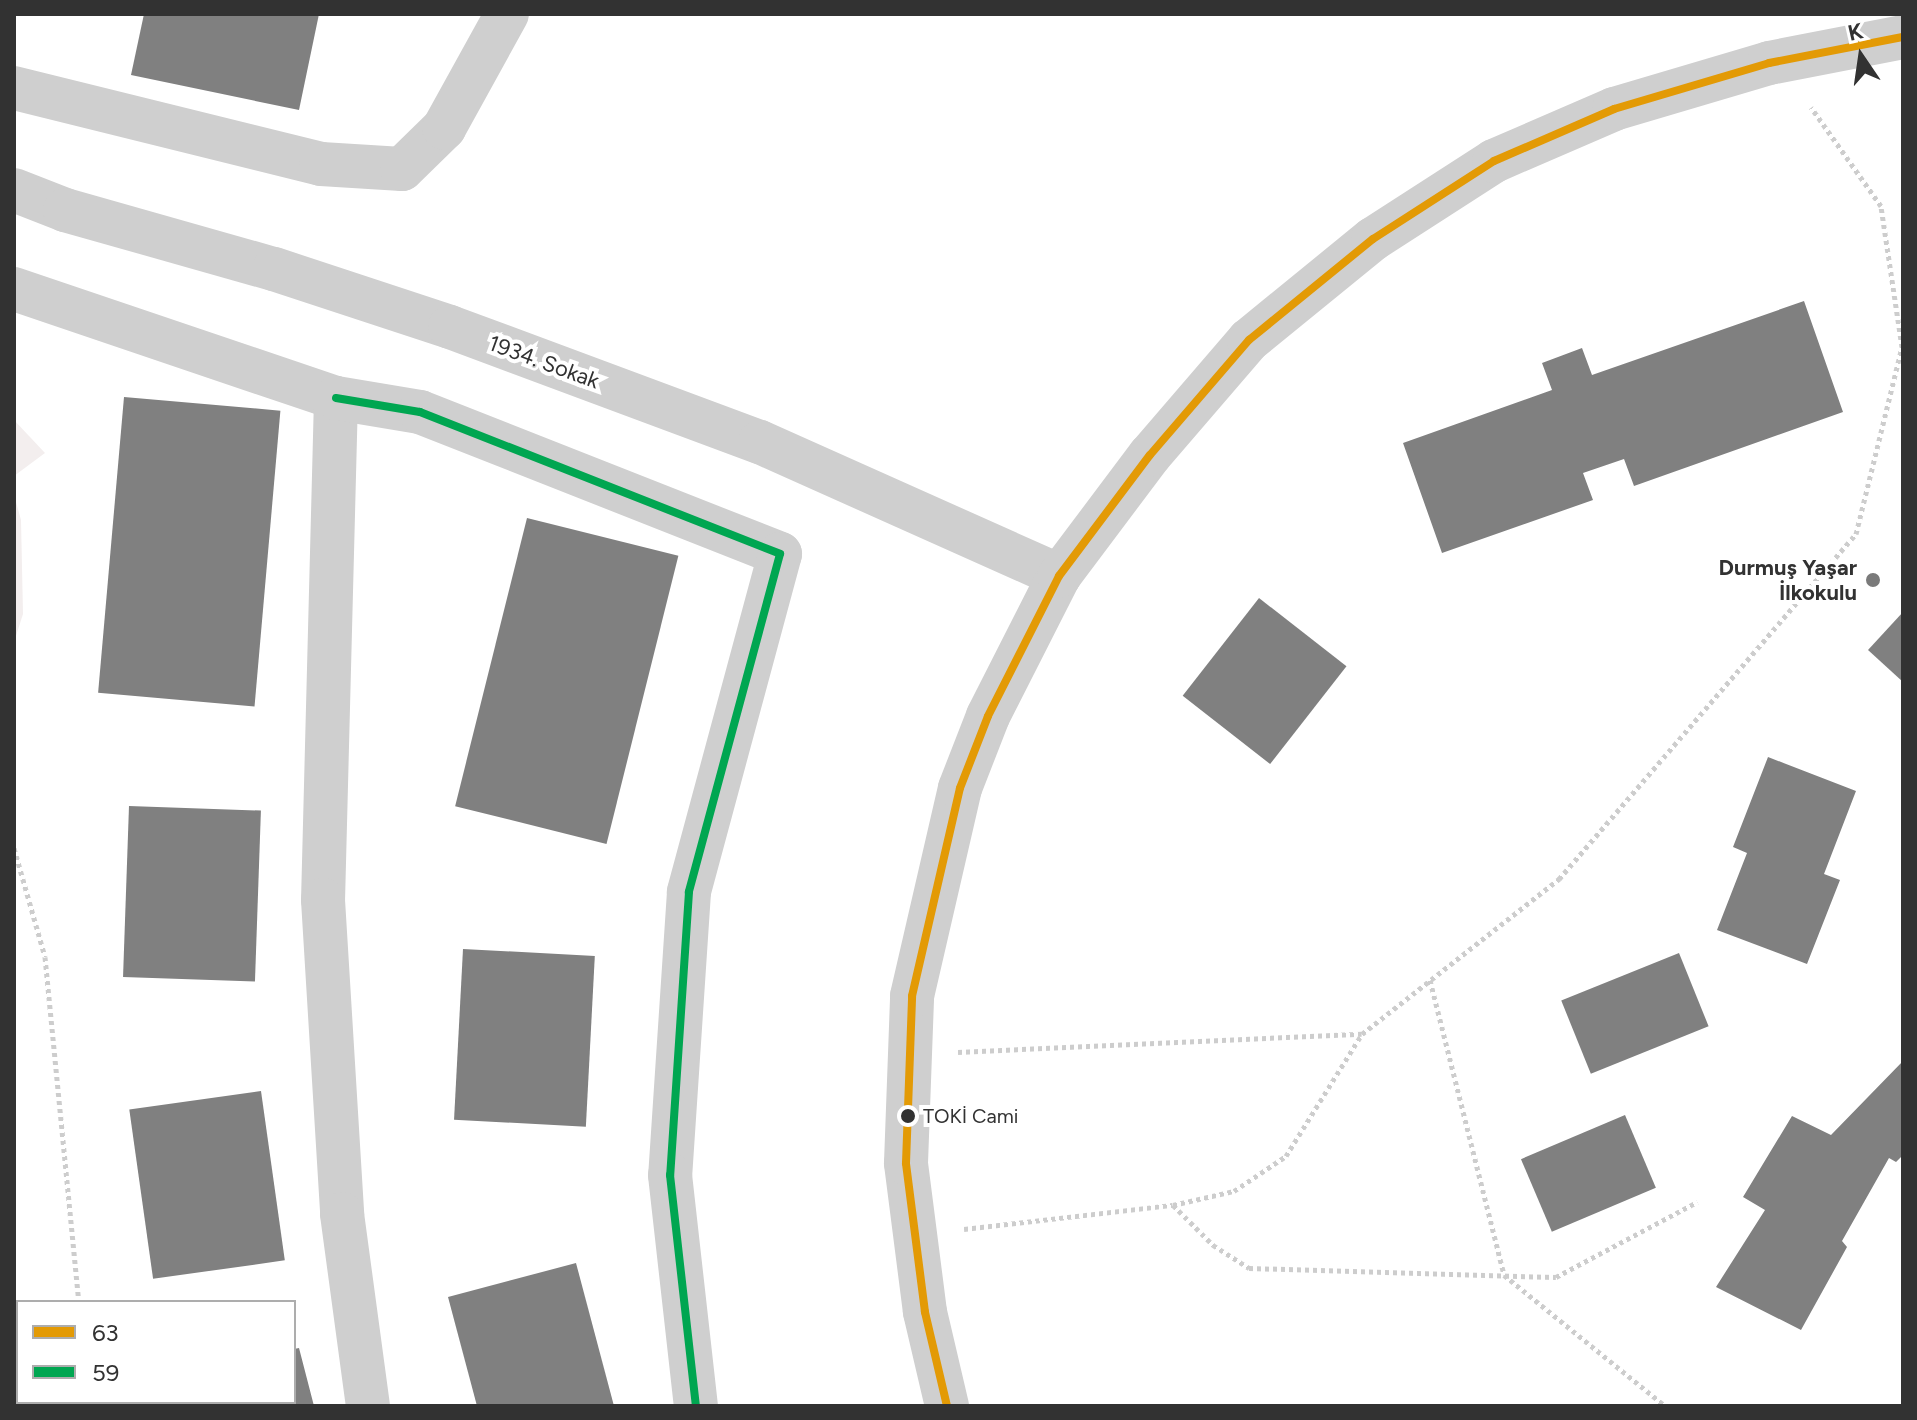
<!DOCTYPE html>
<meta charset="utf-8">
<style>
body{margin:0}
#map{position:relative;width:1917px;height:1420px;overflow:hidden;background:#fff;font-family:Figtree,sans-serif}
div>[style]{position:absolute}
.green>*{inset:0;background:#f3eeee}
.building>*{inset:0;background:#808080;transform-origin:0 0}
.path>*{height:5px;margin-top:-2.5px;transform-origin:0;background:repeating-linear-gradient(90deg,#cdcdcd 0 4px,transparent 0 8px)}
.minor>*{height:44px;margin:-22px;padding:0 22px;transform-origin:22px;border-radius:22px;background:#cfcfcf}
.bus-1>*{height:8px;margin:-4px;padding:0 4px;transform-origin:4px;border-radius:4px;background:#e39a05}
.bus-2>*{height:8px;margin:-4px;padding:0 4px;transform-origin:4px;border-radius:4px;background:#00a651}
.dots>*{width:22px;height:22px;translate:-50% -50%;box-sizing:border-box;border:4px solid #fff;border-radius:50%}
span{translate:-50% -50%;white-space:nowrap;text-align:center;line-height:1.15;-webkit-text-stroke:8px #fff;paint-order:stroke}
.bus-label{font-size:20px;color:#323232}
.left{translate:0 -50%;text-align:left}
.street-label{font-size:22px;color:#323232}
.poi-label{font-size:22px;color:#323232;font-weight:700}
.right{translate:-100% -50%;text-align:right}
.frame{position:absolute;inset:0;border:16px solid #323232;pointer-events:none}
.legend{position:absolute;left:16px;top:1300px;width:280px;height:104px;box-sizing:border-box;background:#fff;border:2px solid #adadad;margin:0;padding:10px 14px;list-style:none;font-size:24px;color:#323232}
.legend li{display:flex;align-items:center;gap:16px;height:40px}
.legend b{width:40px;border:2px solid #adadad}
.north{position:absolute;left:1821px;top:16px;width:80px;height:80px;-webkit-text-stroke:6px #fff;paint-order:stroke;rotate:347deg;font-size:22px;font-weight:700;line-height:32px;text-align:center;color:#323232}
.north::after{content:'';display:block;margin:auto;width:28px;height:36px;background:#323232;clip-path:polygon(50% 0,100% 100%,50% 72%,0 100%)}
</style>
<div id="map">
<div class="green">
<i style="clip-path:polygon(14px 420px,45px 453px,14px 476px)"></i>
<i style="clip-path:polygon(14px 495px,21px 520px,23px 614px,14px 642px)"></i>
</div>
<div class="building">
<i style="clip-path:polygon(144px 14px,319px 14px,299px 110px,131px 75px)"></i>
<i style="clip-path:polygon(1804px 301px,1843px 412px,1634px 486px,1624px 459px,1583px 473px,1593px 500px,1442px 553px,1403px 443px,1552px 390px,1542px 363px,1582px 348px,1592px 375px)"></i>
<i style="left:124px;top:397px;width:157px;height:297px;rotate:5deg"></i>
<i style="left:527px;top:518px;width:156px;height:297px;rotate:14deg"></i>
<i style="left:1259px;top:598px;width:111px;height:124px;rotate:38deg"></i>
<i style="clip-path:polygon(1903px 612px,1903px 682px,1868px 650px)"></i>
<i style="clip-path:polygon(1768px 757px,1856px 791px,1824px 874px,1840px 880px,1807px 964px,1717px 930px,1747px 853px,1733px 847px)"></i>
<i style="left:129px;top:806px;width:132px;height:171px;rotate:2deg"></i>
<i style="left:463px;top:949px;width:132px;height:171px;rotate:3deg"></i>
<i style="left:1679px;top:953px;width:79px;height:127px;rotate:68deg"></i>
<i style="clip-path:polygon(1903px 1061px,1903px 1155px,1896px 1162px,1889px 1158px,1842px 1241px,1847px 1247px,1801px 1330px,1716px 1287px,1765px 1210px,1743px 1197px,1792px 1116px,1831px 1135px)"></i>
<i style="left:261px;top:1091px;width:171px;height:133px;rotate:82deg"></i>
<i style="left:1625px;top:1115px;width:79px;height:113px;rotate:67deg"></i>
<i style="clip-path:polygon(576px 1263px,614px 1406px,477px 1406px,448px 1297px)"></i>
<i style="clip-path:polygon(299px 1348px,314px 1406px,151px 1406px,150px 1402px,294px 1402px,294px 1349px)"></i>
</div>
<div class="path">
<i style="left:14px;top:848px;width:113px;rotate:74.1deg"></i>
<i style="left:45px;top:957px;width:347px;rotate:84.4deg"></i>
<i style="left:1430px;top:980px;width:304px;rotate:75.9deg"></i>
<i style="left:1504px;top:1275px;width:208px;rotate:39.1deg"></i>
<i style="left:958px;top:1052px;width:404px;rotate:-2.6deg"></i>
<i style="left:1362px;top:1034px;width:251px;rotate:-38.2deg"></i>
<i style="left:1559px;top:879px;width:455px;rotate:-49.3deg"></i>
<i style="left:1856px;top:534px;width:193px;rotate:-76.2deg"></i>
<i style="left:1902px;top:347px;width:143px;rotate:-98.5deg"></i>
<i style="left:1881px;top:206px;width:121px;rotate:-125.3deg"></i>
<i style="left:1173px;top:1205px;width:57px;rotate:45deg"></i>
<i style="left:1213px;top:1245px;width:43px;rotate:32.6deg"></i>
<i style="left:1249px;top:1268px;width:307px;rotate:1.7deg"></i>
<i style="left:1556px;top:1277px;width:160px;rotate:-28deg"></i>
<i style="left:964px;top:1229px;width:210px;rotate:-6.6deg"></i>
<i style="left:1173px;top:1205px;width:63px;rotate:-12.9deg"></i>
<i style="left:1234px;top:1191px;width:63px;rotate:-33.9deg"></i>
<i style="left:1286px;top:1156px;width:144px;rotate:-58.1deg"></i>
<i style="left:89px;top:1402px;width:4px;rotate:76deg"></i>
</div>
<div class="minor">
<i style="left:14px;top:88px;width:316px;rotate:13.9deg"></i>
<i style="left:321px;top:164px;width:81px;rotate:3.5deg"></i>
<i style="left:402px;top:169px;width:59px;rotate:-44.3deg"></i>
<i style="left:444px;top:128px;width:130px;rotate:-61.1deg"></i>
<i style="left:14px;top:190px;width:55px;rotate:21.4deg"></i>
<i style="left:65px;top:210px;width:217px;rotate:15.8deg"></i>
<i style="left:274px;top:269px;width:185px;rotate:18.2deg"></i>
<i style="left:450px;top:327px;width:331px;rotate:20.4deg"></i>
<i style="left:760px;top:442px;width:328px;rotate:24.1deg"></i>
<i style="left:14px;top:289px;width:340px;rotate:18.7deg"></i>
<i style="left:336px;top:398px;width:502px;rotate:91.48deg"></i>
<i style="left:323px;top:900px;width:315px;rotate:86.5deg"></i>
<i style="left:342px;top:1214px;width:194px;rotate:82.3deg"></i>
<i style="left:336px;top:398px;width:85px;rotate:9.5deg"></i>
<i style="left:420px;top:412px;width:387px;rotate:21.5deg"></i>
<i style="left:780px;top:554px;width:350px;rotate:105.1deg"></i>
<i style="left:689px;top:892px;width:284px;rotate:93.8deg"></i>
<i style="left:670px;top:1175px;width:232px;rotate:83.6deg"></i>
<i style="left:947px;top:1406px;width:97px;rotate:-103.2deg"></i>
<i style="left:925px;top:1312px;width:150px;rotate:-97.3deg"></i>
<i style="left:906px;top:1163px;width:167px;rotate:-87.9deg"></i>
<i style="left:912px;top:996px;width:213px;rotate:-77deg"></i>
<i style="left:960px;top:788px;width:77px;rotate:-68.7deg"></i>
<i style="left:988px;top:716px;width:157px;rotate:-63.1deg"></i>
<i style="left:1059px;top:576px;width:151px;rotate:-53.1deg"></i>
<i style="left:1150px;top:455px;width:152px;rotate:-49.3deg"></i>
<i style="left:1249px;top:340px;width:160px;rotate:-39.2deg"></i>
<i style="left:1373px;top:239px;width:144px;rotate:-32.8deg"></i>
<i style="left:1494px;top:161px;width:131px;rotate:-23.4deg"></i>
<i style="left:1614px;top:109px;width:162px;rotate:-16.5deg"></i>
<i style="left:1769px;top:63px;width:136px;rotate:-11deg"></i>
</div>
<div class="bus-1">
<i style="left:947px;top:1406px;width:97px;rotate:-103.2deg"></i>
<i style="left:925px;top:1312px;width:150px;rotate:-97.3deg"></i>
<i style="left:906px;top:1163px;width:167px;rotate:-87.9deg"></i>
<i style="left:912px;top:996px;width:213px;rotate:-77deg"></i>
<i style="left:960px;top:788px;width:77px;rotate:-68.7deg"></i>
<i style="left:988px;top:716px;width:157px;rotate:-63.1deg"></i>
<i style="left:1059px;top:576px;width:151px;rotate:-53.1deg"></i>
<i style="left:1150px;top:455px;width:152px;rotate:-49.3deg"></i>
<i style="left:1249px;top:340px;width:160px;rotate:-39.2deg"></i>
<i style="left:1373px;top:239px;width:144px;rotate:-32.8deg"></i>
<i style="left:1494px;top:161px;width:131px;rotate:-23.4deg"></i>
<i style="left:1614px;top:109px;width:162px;rotate:-16.5deg"></i>
<i style="left:1769px;top:63px;width:136px;rotate:-11deg"></i>
</div>
<div class="bus-2">
<i style="left:336px;top:398px;width:85px;rotate:9.5deg"></i>
<i style="left:420px;top:412px;width:387px;rotate:21.5deg"></i>
<i style="left:780px;top:554px;width:350px;rotate:105.1deg"></i>
<i style="left:689px;top:892px;width:284px;rotate:93.8deg"></i>
<i style="left:670px;top:1175px;width:232px;rotate:83.6deg"></i>
</div>
<div class="dots">
<i style="left:1873px;top:580px;background:#7a7a7a"></i>
<i style="left:908px;top:1116px;background:#323232"></i>
</div>
<div class="bus-label">
<span class="left" style="left:923px;top:1116px">TOKİ Cami</span>
</div>
<div class="street-label">
<span style="left:544px;top:362px;rotate:20deg">1934. Sokak</span>
</div>
<div class="poi-label">
<span class="right" style="left:1857px;top:580px">Durmuş Yaşar<br>İlkokulu</span>
</div>
<div class="frame"></div>
<ul class="legend">
<li><b style="height:10px;background:#e39a05"></b>63</li>
<li><b style="height:10px;background:#00a651"></b>59</li>
</ul>
<div class="north">K</div>
</div>
